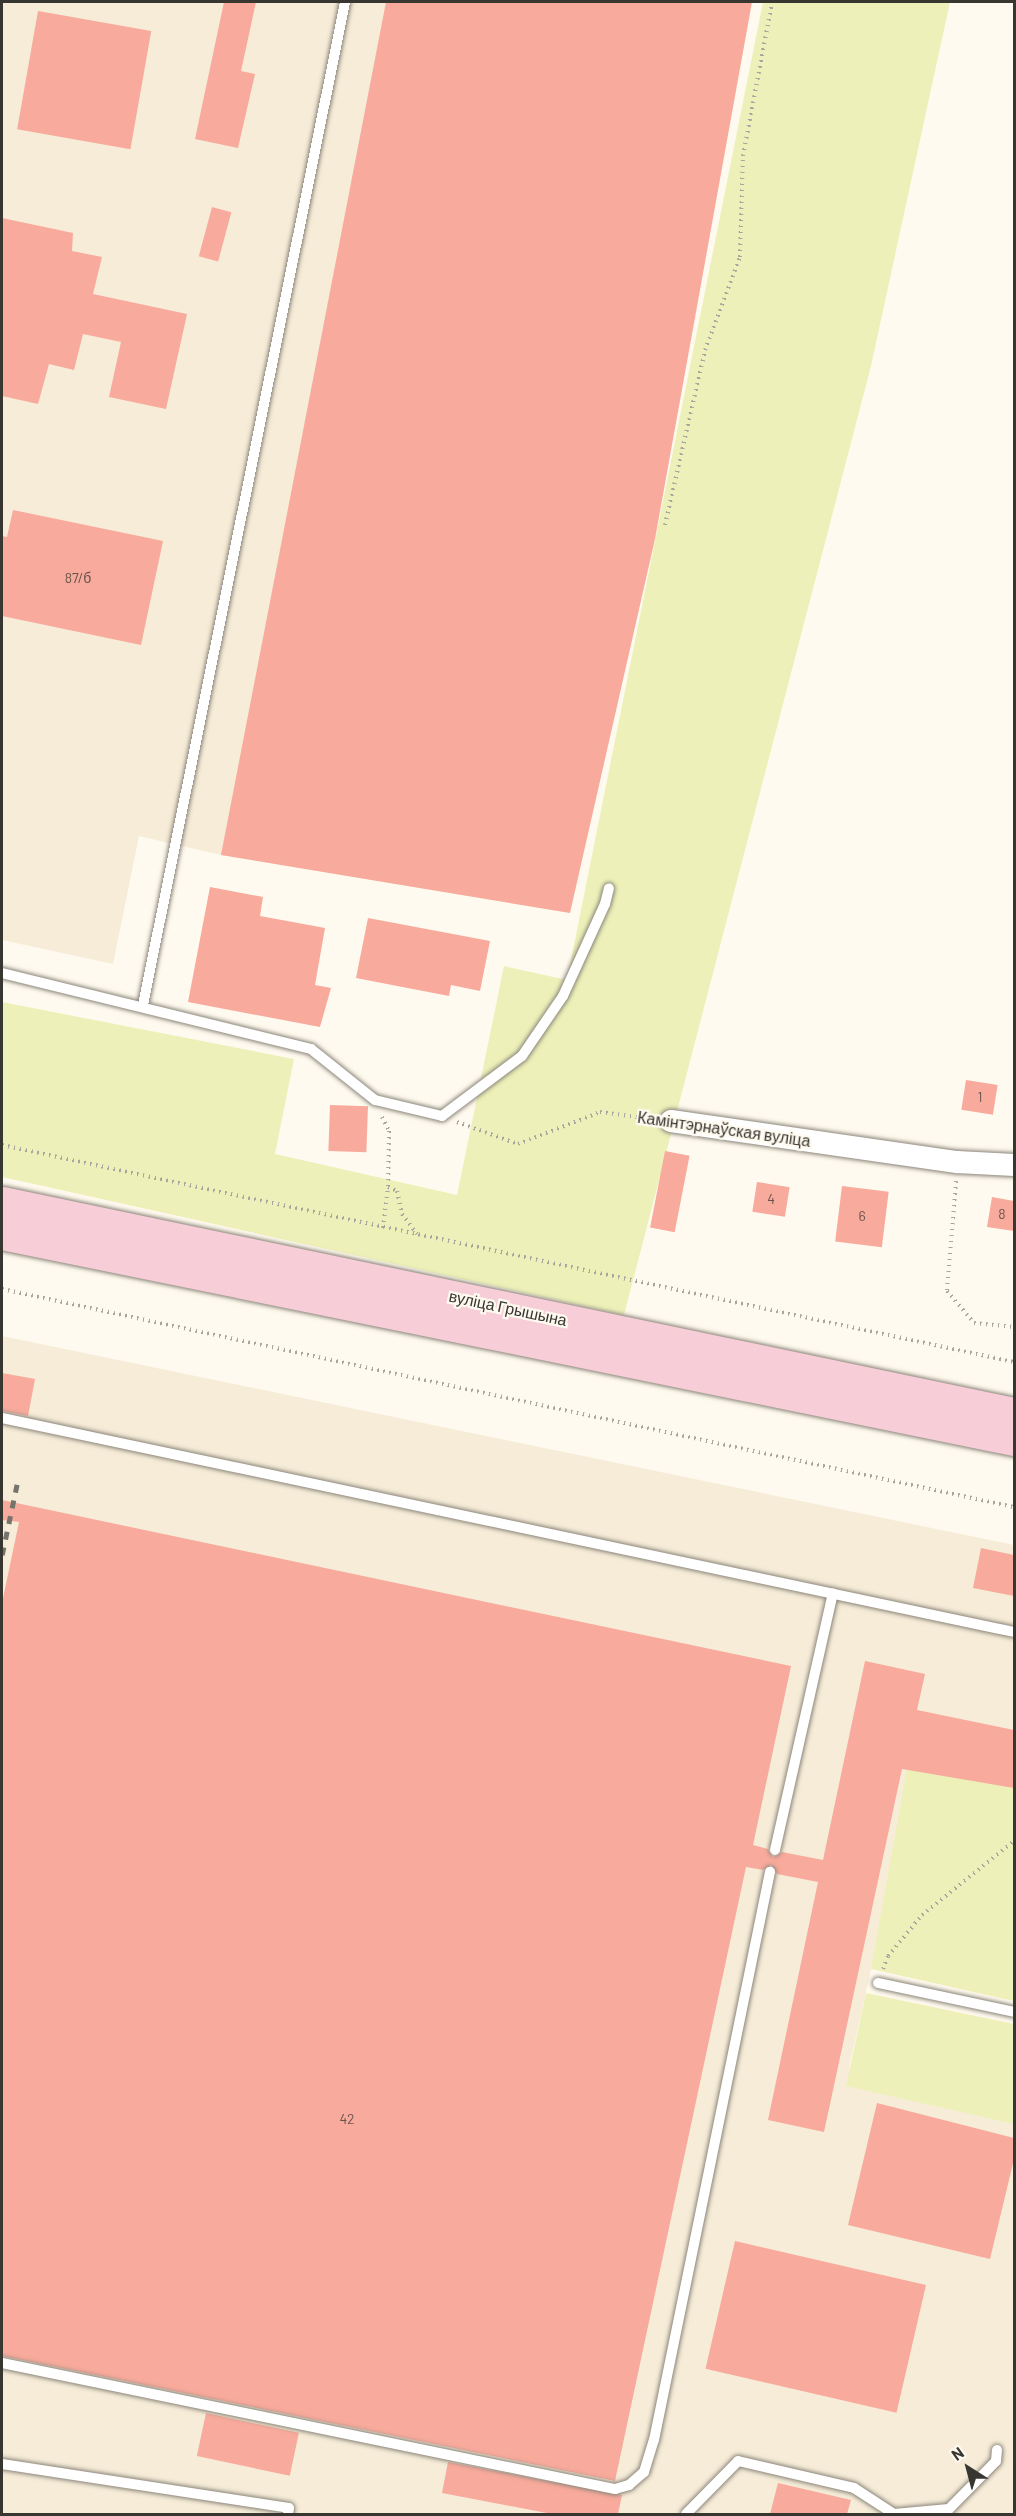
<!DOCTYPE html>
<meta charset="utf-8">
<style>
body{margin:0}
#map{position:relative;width:1016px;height:2516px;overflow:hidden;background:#fffaef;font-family:Barlow,sans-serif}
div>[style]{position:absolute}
.built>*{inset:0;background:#f6ecd8}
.green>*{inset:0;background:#edf1b9}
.building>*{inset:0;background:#f8aa9c;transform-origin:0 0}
.path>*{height:4px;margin-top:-2px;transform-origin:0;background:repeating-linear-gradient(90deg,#aaa69e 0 1.5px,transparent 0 6px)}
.roads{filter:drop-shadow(0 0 2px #8c867b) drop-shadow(0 0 2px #8c867b)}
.service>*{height:10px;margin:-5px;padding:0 5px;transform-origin:5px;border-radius:5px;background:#fff}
.minor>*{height:22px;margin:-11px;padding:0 11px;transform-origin:11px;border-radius:11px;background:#fff}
.primary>*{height:33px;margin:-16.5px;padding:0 16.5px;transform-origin:16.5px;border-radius:16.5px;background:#f7cdd8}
.rail>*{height:4.5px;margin-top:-2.25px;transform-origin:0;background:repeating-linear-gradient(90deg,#76736c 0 8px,transparent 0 16px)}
span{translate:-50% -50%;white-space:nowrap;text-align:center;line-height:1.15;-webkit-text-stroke:4.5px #fffaef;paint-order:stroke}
.number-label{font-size:14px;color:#68534c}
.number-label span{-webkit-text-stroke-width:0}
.street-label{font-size:16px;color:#383631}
.frame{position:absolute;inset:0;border:3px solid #383631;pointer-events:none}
.north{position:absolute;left:938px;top:2438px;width:60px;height:60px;-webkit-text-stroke:4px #fffaef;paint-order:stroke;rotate:324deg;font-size:16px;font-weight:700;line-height:24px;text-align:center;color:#383631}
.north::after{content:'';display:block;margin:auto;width:21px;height:27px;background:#383631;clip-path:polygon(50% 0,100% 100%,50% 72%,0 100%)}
</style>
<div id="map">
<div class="built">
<i style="clip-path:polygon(2px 2px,749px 2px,570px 913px,221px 855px,139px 836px,113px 964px,2px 940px)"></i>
<i style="clip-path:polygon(2px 1336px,1014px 1545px,1014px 1809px,913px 1783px,849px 2068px,1014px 2110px,1014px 2514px,2px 2514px)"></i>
</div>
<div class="green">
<i style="clip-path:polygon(763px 2px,950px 2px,871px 366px,624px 1315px,2px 1177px,2px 1002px,294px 1059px,275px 1154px,457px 1195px,504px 966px,567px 980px)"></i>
<i style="clip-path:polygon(909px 1757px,1014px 1776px,1014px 2001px,871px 1969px)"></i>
<i style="clip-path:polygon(866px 1993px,1014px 2024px,1014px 2124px,846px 2086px)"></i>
</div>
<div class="building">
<i style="clip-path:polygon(224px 2px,256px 2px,241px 71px,255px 74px,238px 148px,195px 139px)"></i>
<i style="clip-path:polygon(386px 2px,752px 2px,655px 539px,570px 913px,221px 855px)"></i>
<i style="left:38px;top:11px;width:115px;height:120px;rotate:10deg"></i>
<i style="left:212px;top:207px;width:20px;height:51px;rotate:15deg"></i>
<i style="clip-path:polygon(2px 218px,73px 233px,72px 251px,102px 257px,93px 294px,187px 314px,166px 409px,109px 397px,121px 342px,83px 334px,74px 370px,49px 364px,38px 404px,2px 396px)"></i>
<i style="clip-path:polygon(13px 510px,163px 541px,141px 645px,2px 616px,2px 536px,7px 537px)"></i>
<i style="clip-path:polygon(210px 887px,263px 897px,260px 916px,325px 928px,315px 985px,331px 988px,320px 1027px,188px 1002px)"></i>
<i style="clip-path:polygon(368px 918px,490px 941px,480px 991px,451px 985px,449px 996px,356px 978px)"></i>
<i style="left:966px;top:1080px;width:32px;height:30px;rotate:9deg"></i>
<i style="left:330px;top:1105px;width:38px;height:46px;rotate:2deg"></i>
<i style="left:665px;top:1151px;width:25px;height:78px;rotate:11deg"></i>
<i style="left:757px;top:1182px;width:33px;height:30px;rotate:9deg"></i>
<i style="left:842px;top:1186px;width:47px;height:56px;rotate:7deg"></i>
<i style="clip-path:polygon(992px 1197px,1014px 1201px,1014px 1231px,987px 1227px)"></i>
<i style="clip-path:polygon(2px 1373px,35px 1379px,28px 1416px,2px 1411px)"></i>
<i style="clip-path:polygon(2px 1500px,791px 1666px,753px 1845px,768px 1849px,773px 1857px,782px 1852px,823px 1860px,865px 1661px,925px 1674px,917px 1710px,1014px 1730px,1014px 1788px,902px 1769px,824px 2132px,768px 2120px,818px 1882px,777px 1874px,771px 1865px,763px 1870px,746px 1867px,615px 2481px,2px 2356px,2px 1603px,19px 1522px,2px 1520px)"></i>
<i style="clip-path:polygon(981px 1548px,1014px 1555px,1014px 1596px,973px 1588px)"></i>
<i style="clip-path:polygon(877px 2103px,1014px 2138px,1014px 2159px,990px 2259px,848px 2225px)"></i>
<i style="left:735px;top:2241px;width:196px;height:131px;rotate:13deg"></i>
<i style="left:206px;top:2413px;width:95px;height:44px;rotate:12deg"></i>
<i style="clip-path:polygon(448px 2462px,622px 2495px,618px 2514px,552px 2514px,442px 2493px)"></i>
<i style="clip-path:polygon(778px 2483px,851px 2500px,847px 2514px,770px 2514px)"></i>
</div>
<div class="path">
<i style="left:665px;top:525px;width:180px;rotate:-77.1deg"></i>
<i style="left:705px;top:350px;width:99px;rotate:-69.4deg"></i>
<i style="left:740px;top:257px;width:101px;rotate:-88.3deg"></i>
<i style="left:743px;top:156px;width:157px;rotate:-79.3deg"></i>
<i style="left:382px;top:1117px;width:16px;rotate:63deg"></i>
<i style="left:389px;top:1131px;width:56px;rotate:91deg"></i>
<i style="left:388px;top:1187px;width:10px;rotate:24deg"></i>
<i style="left:397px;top:1191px;width:24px;rotate:78deg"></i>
<i style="left:402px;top:1214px;width:25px;rotate:53deg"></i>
<i style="left:457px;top:1122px;width:65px;rotate:19.8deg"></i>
<i style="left:518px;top:1144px;width:88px;rotate:-21.3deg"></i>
<i style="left:600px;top:1112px;width:52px;rotate:7.7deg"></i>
<i style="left:2px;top:1145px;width:1035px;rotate:12.1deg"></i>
<i style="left:956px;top:1181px;width:110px;rotate:94.7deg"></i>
<i style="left:947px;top:1291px;width:42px;rotate:49.8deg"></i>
<i style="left:974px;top:1323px;width:40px;rotate:5.7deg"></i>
<i style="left:383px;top:1228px;width:41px;rotate:-83deg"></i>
<i style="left:2px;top:1289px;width:1035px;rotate:12.16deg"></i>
<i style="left:883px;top:1969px;width:14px;rotate:-69deg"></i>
<i style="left:888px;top:1956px;width:53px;rotate:-50.3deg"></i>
<i style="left:922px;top:1915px;width:118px;rotate:-38.8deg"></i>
</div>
<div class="roads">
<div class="service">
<i style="left:2px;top:973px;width:318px;rotate:13.8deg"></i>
<i style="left:311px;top:1049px;width:82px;rotate:38.6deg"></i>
<i style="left:375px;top:1100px;width:69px;rotate:13.4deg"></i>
<i style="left:442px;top:1116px;width:100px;rotate:-36.9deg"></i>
<i style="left:522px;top:1056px;width:73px;rotate:-55.7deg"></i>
<i style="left:563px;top:996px;width:101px;rotate:-65.5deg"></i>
<i style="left:605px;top:904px;width:16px;rotate:-76deg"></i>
<i style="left:143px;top:1005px;width:1023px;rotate:-78.61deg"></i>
<i style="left:2px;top:1418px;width:1034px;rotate:11.94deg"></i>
<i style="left:775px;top:1850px;width:263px;rotate:-77.3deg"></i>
<i style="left:878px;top:1983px;width:139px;rotate:12deg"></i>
<i style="left:2px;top:2363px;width:626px;rotate:11.62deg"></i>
<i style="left:615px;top:2489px;width:15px;rotate:-16deg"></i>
<i style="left:629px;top:2485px;width:20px;rotate:-41deg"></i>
<i style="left:644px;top:2472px;width:34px;rotate:-73deg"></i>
<i style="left:654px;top:2440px;width:580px;rotate:-78.46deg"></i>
<i style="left:2px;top:2464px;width:290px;rotate:8.7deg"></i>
<i style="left:289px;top:2508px;width:6px;rotate:99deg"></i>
<i style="left:686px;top:2514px;width:74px;rotate:-45.5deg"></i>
<i style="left:738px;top:2461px;width:119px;rotate:13.1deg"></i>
<i style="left:854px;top:2488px;width:48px;rotate:33deg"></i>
<i style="left:894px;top:2514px;width:55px;rotate:-5.2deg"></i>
<i style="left:949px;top:2509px;width:67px;rotate:-45.6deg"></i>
<i style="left:996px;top:2461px;width:11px;rotate:-85deg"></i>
</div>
<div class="minor">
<i style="left:671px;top:1121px;width:289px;rotate:8.2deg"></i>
<i style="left:957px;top:1162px;width:57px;rotate:3deg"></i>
</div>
<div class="primary">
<i style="left:2px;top:1203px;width:1034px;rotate:11.78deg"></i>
<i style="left:2px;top:1233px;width:1033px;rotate:11.51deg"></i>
</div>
</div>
<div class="rail">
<i style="left:2px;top:1555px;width:78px;rotate:-78.1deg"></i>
</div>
<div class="number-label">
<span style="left:78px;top:578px">87/б</span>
<span style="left:980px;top:1097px">1</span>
<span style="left:771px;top:1199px">4</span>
<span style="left:1002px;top:1214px">8</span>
<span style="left:862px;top:1216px">6</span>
<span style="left:347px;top:2119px">42</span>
</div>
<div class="street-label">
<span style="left:724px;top:1129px;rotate:8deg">Камінтэрнаўская вуліца</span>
<span style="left:508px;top:1308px;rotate:12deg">вуліца Грышына</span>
</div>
<div class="frame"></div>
<div class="north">N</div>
</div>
